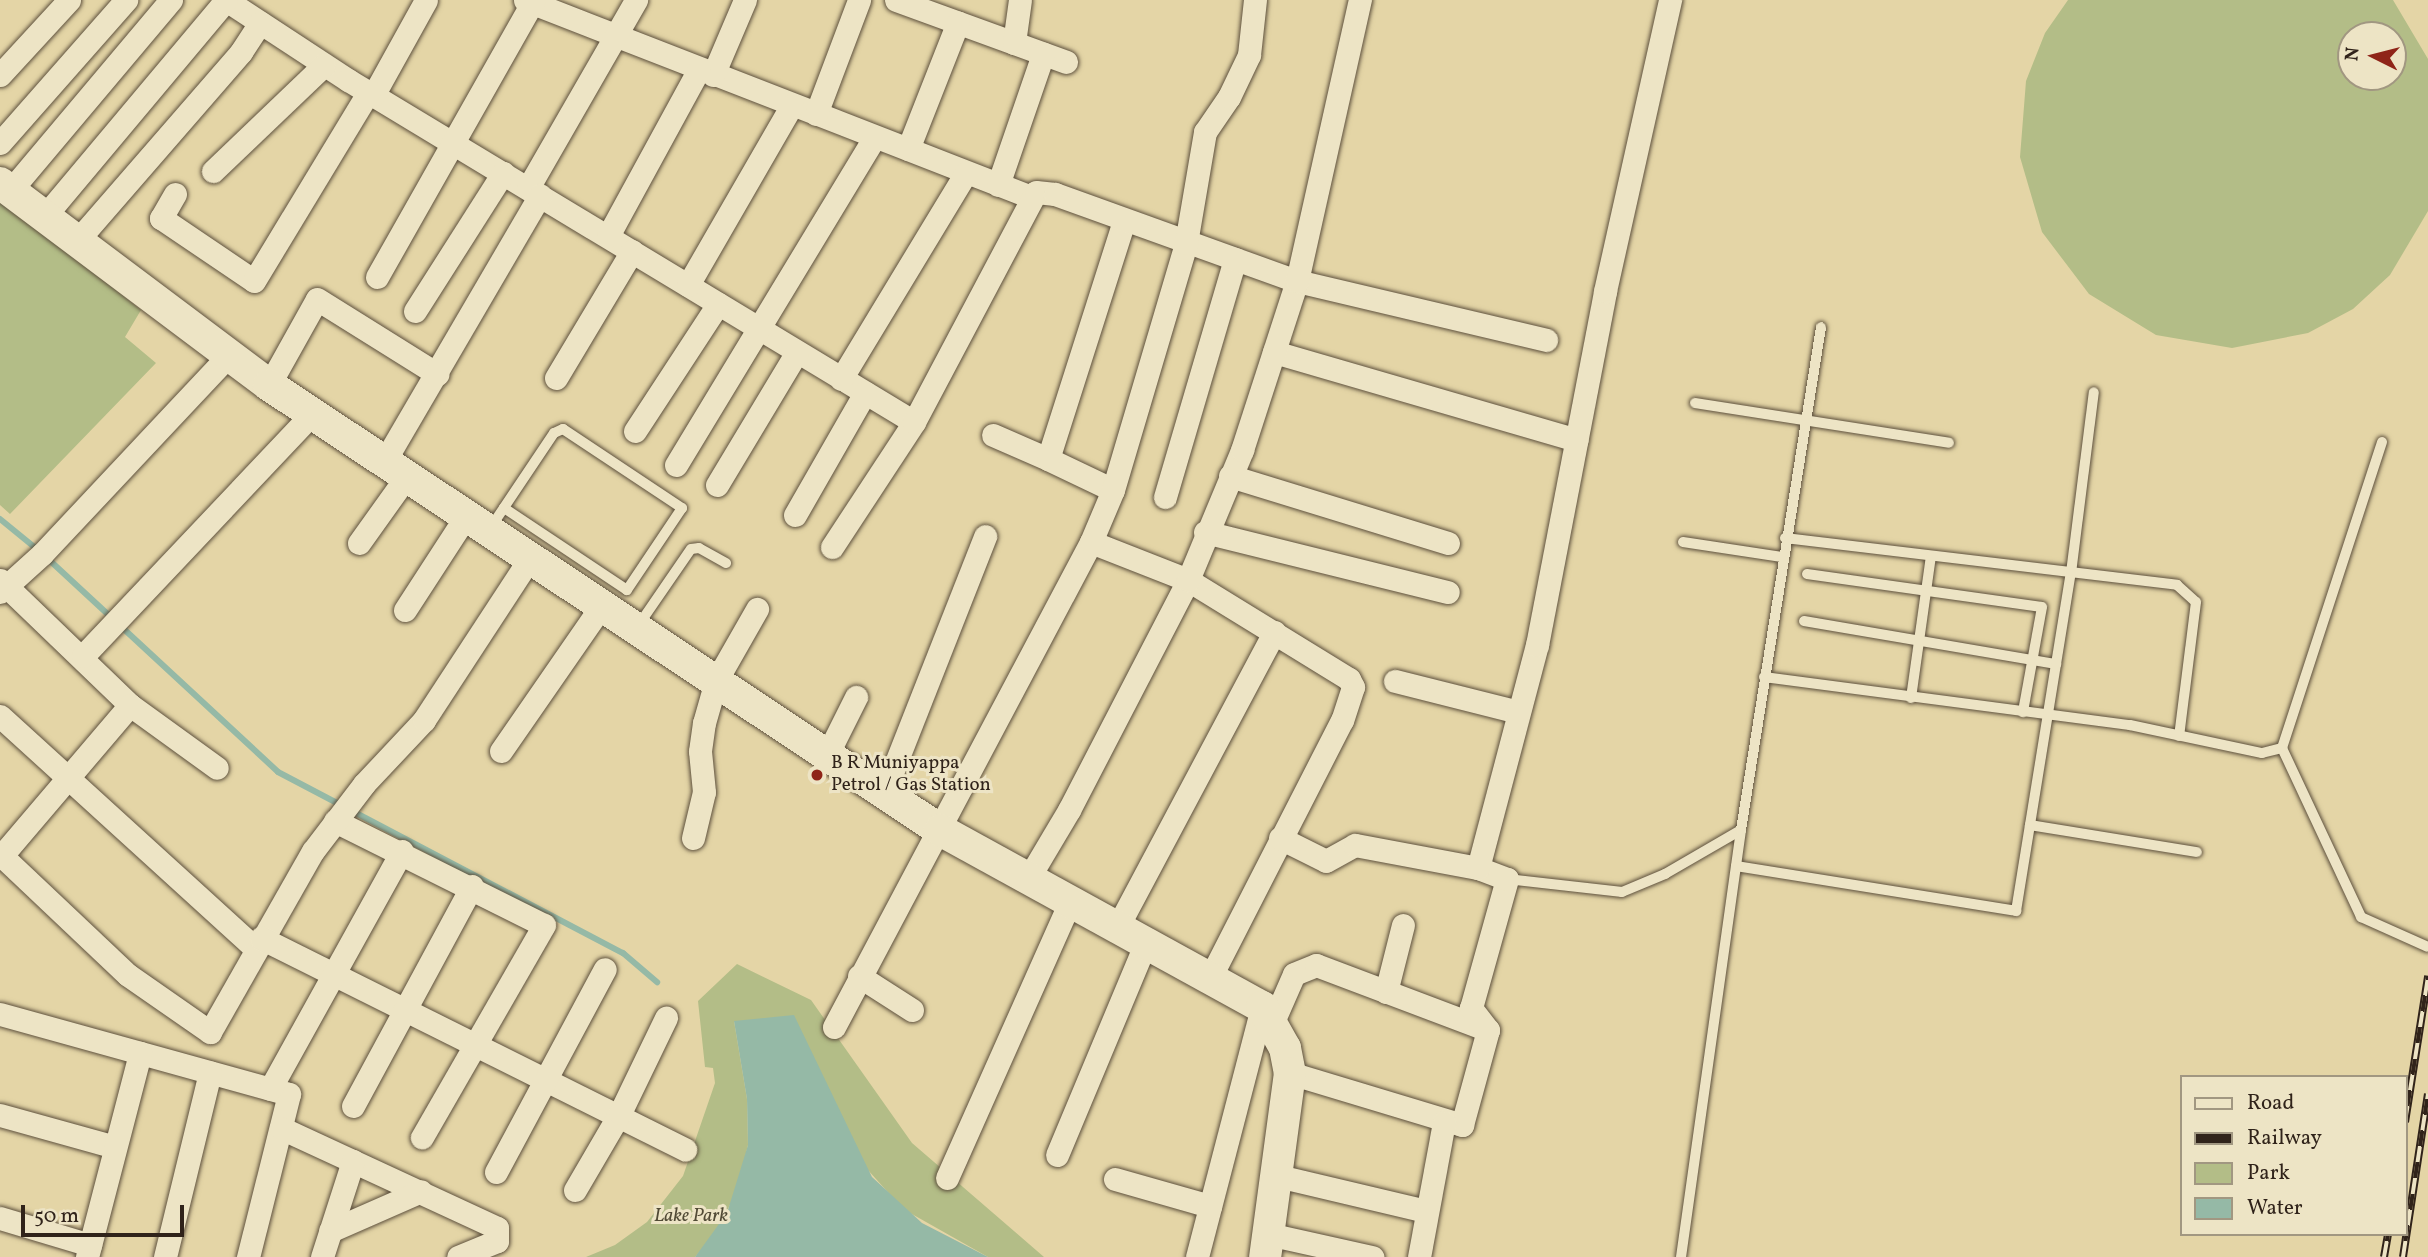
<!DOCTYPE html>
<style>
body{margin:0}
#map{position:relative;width:2428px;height:1257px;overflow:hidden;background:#e4d5a6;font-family:Vollkorn,serif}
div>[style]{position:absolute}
.green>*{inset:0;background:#b3bd87}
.water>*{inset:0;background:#95b9a6}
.stream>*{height:6px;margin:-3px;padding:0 3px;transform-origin:3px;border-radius:3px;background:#95b9a6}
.roads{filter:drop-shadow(0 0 2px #5d503d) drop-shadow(0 0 2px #5d503d)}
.lane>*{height:10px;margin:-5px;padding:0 5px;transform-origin:5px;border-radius:5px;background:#ede4c5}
.street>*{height:23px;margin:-11.5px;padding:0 11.5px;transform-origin:11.5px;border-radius:11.5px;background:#ede4c5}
.secondary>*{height:32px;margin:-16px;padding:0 16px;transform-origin:16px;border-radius:16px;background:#ede4c5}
.rail>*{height:8px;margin-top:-4px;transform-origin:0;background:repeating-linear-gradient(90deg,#ede4c5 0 16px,#30231a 0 32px);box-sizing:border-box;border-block:2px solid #30231a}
.dots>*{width:19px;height:19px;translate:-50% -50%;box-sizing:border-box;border:4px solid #ede4c5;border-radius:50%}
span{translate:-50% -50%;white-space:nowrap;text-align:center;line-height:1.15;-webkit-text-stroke:6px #ede4c5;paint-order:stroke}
.poi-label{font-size:19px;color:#30231a}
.left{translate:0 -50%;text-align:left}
.park-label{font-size:19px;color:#514a35;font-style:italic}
.legend{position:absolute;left:2180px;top:1075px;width:228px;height:161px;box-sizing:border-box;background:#ede4c5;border:2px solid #a19781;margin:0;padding:9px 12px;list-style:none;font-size:21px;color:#30231a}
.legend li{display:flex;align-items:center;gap:14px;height:35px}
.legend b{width:35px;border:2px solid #a19781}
.north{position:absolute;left:2337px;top:21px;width:70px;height:70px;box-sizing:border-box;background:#ede4c5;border:2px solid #a19781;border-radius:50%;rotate:276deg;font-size:19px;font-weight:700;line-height:28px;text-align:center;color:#30231a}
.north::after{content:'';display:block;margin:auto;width:24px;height:32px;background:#8f2418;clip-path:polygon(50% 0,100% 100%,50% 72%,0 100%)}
.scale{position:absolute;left:21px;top:1205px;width:163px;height:32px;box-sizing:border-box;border:4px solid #30231a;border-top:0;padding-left:9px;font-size:21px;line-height:24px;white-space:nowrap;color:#30231a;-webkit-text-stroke:5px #ede4c5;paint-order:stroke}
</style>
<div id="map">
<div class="green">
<i style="clip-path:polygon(evenodd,2068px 0,2393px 0,2428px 59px,2428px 211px,2390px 275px,2353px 309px,2308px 333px,2232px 348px,2156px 335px,2089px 294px,2042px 232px,2020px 157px,2026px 81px,2045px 33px,2068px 0,2351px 35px,2393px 35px,2393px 77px,2351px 77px,2351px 35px)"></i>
<i style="clip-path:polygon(0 199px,141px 310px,125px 337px,156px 363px,10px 514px,0 505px)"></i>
<i style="clip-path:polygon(737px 964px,811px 1000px,912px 1143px,1044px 1257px,988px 1257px,903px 1209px,734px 1021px,747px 1099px,748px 1145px,737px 1191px,716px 1232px,695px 1257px,586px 1257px,615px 1245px,647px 1222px,683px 1176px,715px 1083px,713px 1068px,705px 1067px,698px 1001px)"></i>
</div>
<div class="water">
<i style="clip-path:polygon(794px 1015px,872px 1177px,922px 1223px,988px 1257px,695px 1257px,727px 1213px,748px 1145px,747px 1099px,734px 1021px)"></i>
</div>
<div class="stream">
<i style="left:0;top:519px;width:49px;rotate:39.2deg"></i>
<i style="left:46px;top:557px;width:316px;rotate:42.8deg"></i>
<i style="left:278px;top:772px;width:390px;rotate:27.7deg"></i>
<i style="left:623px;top:953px;width:45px;rotate:40.5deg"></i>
</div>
<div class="roads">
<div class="lane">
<i style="left:1695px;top:403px;width:257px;rotate:8.9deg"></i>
<i style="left:490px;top:528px;width:9px;rotate:-54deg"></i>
<i style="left:495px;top:521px;width:106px;rotate:-56.2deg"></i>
<i style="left:554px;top:433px;width:10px;rotate:-24deg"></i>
<i style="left:563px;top:429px;width:143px;rotate:33.6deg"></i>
<i style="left:682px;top:508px;width:99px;rotate:123.9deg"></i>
<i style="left:627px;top:590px;width:148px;rotate:-146.3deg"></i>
<i style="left:1785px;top:538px;width:395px;rotate:6.8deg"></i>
<i style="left:2177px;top:585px;width:25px;rotate:42deg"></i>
<i style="left:2196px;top:602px;width:135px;rotate:97.2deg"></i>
<i style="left:1683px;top:542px;width:100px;rotate:8.6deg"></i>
<i style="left:1807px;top:574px;width:237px;rotate:8deg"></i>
<i style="left:2042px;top:607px;width:107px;rotate:100.3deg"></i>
<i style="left:1804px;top:621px;width:256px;rotate:9.7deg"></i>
<i style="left:638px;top:626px;width:93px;rotate:-55.5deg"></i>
<i style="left:691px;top:549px;width:8px;rotate:-7deg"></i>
<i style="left:699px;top:548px;width:31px;rotate:29deg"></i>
<i style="left:1764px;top:677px;width:369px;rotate:7.5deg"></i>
<i style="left:2130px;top:725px;width:135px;rotate:12deg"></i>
<i style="left:2262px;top:753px;width:21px;rotate:-14deg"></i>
<i style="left:2282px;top:748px;width:322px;rotate:-71.9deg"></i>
<i style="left:1911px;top:698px;width:143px;rotate:-82deg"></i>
<i style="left:2282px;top:748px;width:187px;rotate:64.9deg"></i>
<i style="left:2361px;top:917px;width:73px;rotate:24.1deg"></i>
<i style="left:2030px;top:825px;width:169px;rotate:9.2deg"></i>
<i style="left:1736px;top:866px;width:284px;rotate:9.1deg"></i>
<i style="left:2016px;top:911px;width:342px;rotate:-80.8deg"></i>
<i style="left:2071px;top:573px;width:182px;rotate:-82.8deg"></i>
<i style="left:1507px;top:879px;width:116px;rotate:6.4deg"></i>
<i style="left:1622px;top:892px;width:47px;rotate:-22.7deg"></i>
<i style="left:1665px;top:874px;width:88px;rotate:-30.1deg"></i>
<i style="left:1681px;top:1257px;width:431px;rotate:-82deg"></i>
<i style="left:1741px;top:830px;width:509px;rotate:-80.96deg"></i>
</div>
<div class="street">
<i style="left:226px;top:0;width:146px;rotate:33.3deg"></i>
<i style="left:348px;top:80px;width:661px;rotate:31.14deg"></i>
<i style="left:525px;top:0;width:543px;rotate:21.27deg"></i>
<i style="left:896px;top:0;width:181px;rotate:20deg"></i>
<i style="left:1014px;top:43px;width:43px;rotate:-82.1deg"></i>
<i style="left:0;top:75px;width:102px;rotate:-47.4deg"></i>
<i style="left:713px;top:75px;width:82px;rotate:-66.9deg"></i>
<i style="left:374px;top:94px;width:107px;rotate:-61deg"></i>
<i style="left:816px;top:114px;width:122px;rotate:-69.3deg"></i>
<i style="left:0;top:143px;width:191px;rotate:-48.6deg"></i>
<i style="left:908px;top:149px;width:136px;rotate:-68.5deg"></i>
<i style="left:213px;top:171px;width:153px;rotate:-43.7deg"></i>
<i style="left:998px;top:185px;width:139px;rotate:-71deg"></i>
<i style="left:528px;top:188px;width:217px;rotate:-60.1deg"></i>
<i style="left:10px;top:191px;width:250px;rotate:-49.9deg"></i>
<i style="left:175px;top:194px;width:28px;rotate:120deg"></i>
<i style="left:161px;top:218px;width:112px;rotate:34.1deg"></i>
<i style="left:254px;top:281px;width:222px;rotate:-58.8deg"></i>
<i style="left:44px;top:217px;width:283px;rotate:-50deg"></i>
<i style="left:608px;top:236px;width:190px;rotate:-61.4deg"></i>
<i style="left:76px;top:242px;width:252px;rotate:-49deg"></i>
<i style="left:241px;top:52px;width:35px;rotate:-57deg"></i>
<i style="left:377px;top:277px;width:318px;rotate:-60.5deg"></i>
<i style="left:688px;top:285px;width:208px;rotate:-60deg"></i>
<i style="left:415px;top:311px;width:164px;rotate:-57.5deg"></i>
<i style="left:1274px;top:352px;width:315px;rotate:16.2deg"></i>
<i style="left:556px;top:378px;width:148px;rotate:-59.1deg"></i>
<i style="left:841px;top:379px;width:241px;rotate:-58.8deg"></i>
<i style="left:269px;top:385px;width:98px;rotate:-60.8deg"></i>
<i style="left:317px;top:299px;width:142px;rotate:32deg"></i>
<i style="left:635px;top:431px;width:152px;rotate:-56.8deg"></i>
<i style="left:993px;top:435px;width:60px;rotate:23.6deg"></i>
<i style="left:384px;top:462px;width:309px;rotate:-59.7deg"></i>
<i style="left:676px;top:465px;width:382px;rotate:-58.8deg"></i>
<i style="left:1230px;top:476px;width:228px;rotate:17.1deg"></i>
<i style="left:717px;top:485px;width:155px;rotate:-59deg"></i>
<i style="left:1113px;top:490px;width:72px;rotate:-154.5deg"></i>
<i style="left:1048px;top:459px;width:250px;rotate:-72.3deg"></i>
<i style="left:1165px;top:497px;width:248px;rotate:-73.6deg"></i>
<i style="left:795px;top:515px;width:141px;rotate:-60.2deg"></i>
<i style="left:1205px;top:532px;width:250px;rotate:13.9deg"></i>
<i style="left:1091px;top:542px;width:104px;rotate:21.4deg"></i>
<i style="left:1188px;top:580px;width:189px;rotate:31.6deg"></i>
<i style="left:1349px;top:679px;width:9px;rotate:63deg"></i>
<i style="left:1353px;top:687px;width:35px;rotate:108deg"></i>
<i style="left:1342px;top:720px;width:292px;rotate:117.1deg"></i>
<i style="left:359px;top:543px;width:81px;rotate:-54.5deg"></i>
<i style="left:832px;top:547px;width:149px;rotate:-56.7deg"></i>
<i style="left:914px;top:422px;width:260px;rotate:-62.1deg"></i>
<i style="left:1036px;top:192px;width:19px;rotate:6deg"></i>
<i style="left:1055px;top:194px;width:257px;rotate:19.8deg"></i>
<i style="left:1297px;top:281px;width:256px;rotate:13.3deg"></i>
<i style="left:0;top:580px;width:180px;rotate:43.9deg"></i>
<i style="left:130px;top:705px;width:201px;rotate:130.4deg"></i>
<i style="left:0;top:592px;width:57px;rotate:-42.1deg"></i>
<i style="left:42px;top:554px;width:274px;rotate:-46.8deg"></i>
<i style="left:405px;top:610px;width:112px;rotate:-57deg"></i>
<i style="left:83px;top:656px;width:335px;rotate:-46.6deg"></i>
<i style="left:1395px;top:681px;width:127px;rotate:14.1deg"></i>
<i style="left:130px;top:705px;width:107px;rotate:35.9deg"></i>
<i style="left:0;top:716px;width:345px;rotate:42.3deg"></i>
<i style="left:501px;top:751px;width:178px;rotate:-55.3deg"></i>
<i style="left:827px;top:755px;width:65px;rotate:-63.4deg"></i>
<i style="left:884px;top:793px;width:276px;rotate:-68.5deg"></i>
<i style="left:335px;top:821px;width:233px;rotate:26.5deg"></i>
<i style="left:544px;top:925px;width:245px;rotate:119.9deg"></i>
<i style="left:693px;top:838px;width:47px;rotate:-76.6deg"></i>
<i style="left:704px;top:792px;width:41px;rotate:-95.6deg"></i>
<i style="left:700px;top:751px;width:28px;rotate:-82deg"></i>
<i style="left:704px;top:723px;width:44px;rotate:-74.1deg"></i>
<i style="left:716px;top:681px;width:83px;rotate:-60.3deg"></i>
<i style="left:1280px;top:838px;width:51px;rotate:26.6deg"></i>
<i style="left:1326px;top:861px;width:33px;rotate:-29deg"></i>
<i style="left:1355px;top:845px;width:125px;rotate:10.6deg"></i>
<i style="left:2px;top:856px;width:173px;rotate:43.4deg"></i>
<i style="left:128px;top:975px;width:100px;rotate:34.8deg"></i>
<i style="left:210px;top:1032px;width:208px;rotate:-60.4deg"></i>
<i style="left:313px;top:851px;width:84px;rotate:-52.7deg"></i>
<i style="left:364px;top:784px;width:88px;rotate:-46.8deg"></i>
<i style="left:424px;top:720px;width:194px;rotate:-56.8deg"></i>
<i style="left:1028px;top:879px;width:80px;rotate:-59.3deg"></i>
<i style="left:1069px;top:810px;width:259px;rotate:-62.6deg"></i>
<i style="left:1188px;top:580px;width:141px;rotate:-67.4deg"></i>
<i style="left:1242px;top:450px;width:178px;rotate:-72deg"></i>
<i style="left:1297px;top:281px;width:288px;rotate:-77.4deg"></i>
<i style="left:1118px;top:926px;width:333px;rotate:-62deg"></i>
<i style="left:261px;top:938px;width:474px;rotate:26.5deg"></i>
<i style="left:859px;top:976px;width:63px;rotate:32.7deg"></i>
<i style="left:1386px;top:992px;width:69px;rotate:-75.8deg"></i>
<i style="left:0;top:1014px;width:300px;rotate:15.5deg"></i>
<i style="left:289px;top:1094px;width:168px;rotate:104.1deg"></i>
<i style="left:1273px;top:1022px;width:52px;rotate:-66.4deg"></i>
<i style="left:1294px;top:974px;width:24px;rotate:-22deg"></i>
<i style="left:1316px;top:965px;width:184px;rotate:20.7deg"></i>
<i style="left:834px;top:1027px;width:549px;rotate:-62.08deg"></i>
<i style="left:1091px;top:542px;width:56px;rotate:-67.1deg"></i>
<i style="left:1113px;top:490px;width:258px;rotate:-73.5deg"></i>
<i style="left:1186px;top:243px;width:113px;rotate:-80.3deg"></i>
<i style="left:1205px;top:132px;width:42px;rotate:-55.6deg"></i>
<i style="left:1229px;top:97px;width:47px;rotate:-64.5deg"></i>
<i style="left:1249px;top:55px;width:55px;rotate:-83.8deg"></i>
<i style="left:1290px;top:1073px;width:180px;rotate:16.8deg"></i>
<i style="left:1462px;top:1125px;width:98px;rotate:-74.7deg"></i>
<i style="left:1488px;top:1030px;width:28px;rotate:-128deg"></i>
<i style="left:1471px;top:1008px;width:134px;rotate:-74.4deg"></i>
<i style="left:1507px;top:879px;width:31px;rotate:-159deg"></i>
<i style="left:1478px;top:868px;width:231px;rotate:-75.2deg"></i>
<i style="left:1537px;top:645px;width:360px;rotate:-79.1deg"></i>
<i style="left:1605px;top:291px;width:298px;rotate:-77.4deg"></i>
<i style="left:270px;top:1089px;width:272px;rotate:-61deg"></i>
<i style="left:353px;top:1106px;width:250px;rotate:-61.6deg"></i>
<i style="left:0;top:1115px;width:119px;rotate:15.5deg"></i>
<i style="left:281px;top:1128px;width:238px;rotate:24.8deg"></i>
<i style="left:497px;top:1228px;width:13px;rotate:90deg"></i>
<i style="left:497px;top:1241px;width:42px;rotate:157.7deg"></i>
<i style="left:1057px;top:1155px;width:228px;rotate:-67.3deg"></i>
<i style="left:496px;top:1172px;width:230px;rotate:-61.8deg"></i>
<i style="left:1278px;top:1176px;width:152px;rotate:13.3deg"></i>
<i style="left:947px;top:1178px;width:302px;rotate:-66deg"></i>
<i style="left:1115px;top:1179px;width:99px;rotate:15.9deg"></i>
<i style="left:575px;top:1190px;width:89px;rotate:-59.7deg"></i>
<i style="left:620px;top:1113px;width:106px;rotate:-64.2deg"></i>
<i style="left:0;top:1218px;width:94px;rotate:16.7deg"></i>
<i style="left:330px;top:1231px;width:99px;rotate:-23.7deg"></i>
<i style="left:1268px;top:1234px;width:107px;rotate:12.5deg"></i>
<i style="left:87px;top:1257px;width:211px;rotate:-75.4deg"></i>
<i style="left:165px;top:1257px;width:190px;rotate:-76.3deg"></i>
<i style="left:322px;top:1257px;width:101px;rotate:-72.1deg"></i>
<i style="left:1197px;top:1257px;width:258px;rotate:-75.4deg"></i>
<i style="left:1419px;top:1257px;width:137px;rotate:-79.5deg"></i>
</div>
<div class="secondary">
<i style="left:0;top:183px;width:336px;rotate:36.9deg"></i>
<i style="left:269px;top:385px;width:805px;rotate:33.55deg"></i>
<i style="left:940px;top:830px;width:367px;rotate:28.8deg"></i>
<i style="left:1262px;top:1007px;width:47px;rotate:60.7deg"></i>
<i style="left:1285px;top:1048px;width:25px;rotate:79deg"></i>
<i style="left:1290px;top:1073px;width:186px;rotate:97.7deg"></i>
</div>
</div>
<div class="rail">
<i style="left:2405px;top:1122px;width:148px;rotate:-81deg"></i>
<i style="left:2384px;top:1257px;width:23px;rotate:-80deg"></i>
<i style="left:2403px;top:1257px;width:165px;rotate:-81.3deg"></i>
</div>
<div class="dots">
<i style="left:817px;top:775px;background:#8f2418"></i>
</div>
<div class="poi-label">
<span class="left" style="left:831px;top:775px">B R Muniyappa<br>Petrol / Gas Station</span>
</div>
<div class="park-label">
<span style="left:691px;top:1217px">Lake Park</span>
</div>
<ul class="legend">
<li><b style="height:9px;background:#ede4c5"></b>Road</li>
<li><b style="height:9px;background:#30231a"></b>Railway</li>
<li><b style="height:19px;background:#b3bd87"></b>Park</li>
<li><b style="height:19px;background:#95b9a6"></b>Water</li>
</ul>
<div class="north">N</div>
<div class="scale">50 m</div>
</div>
